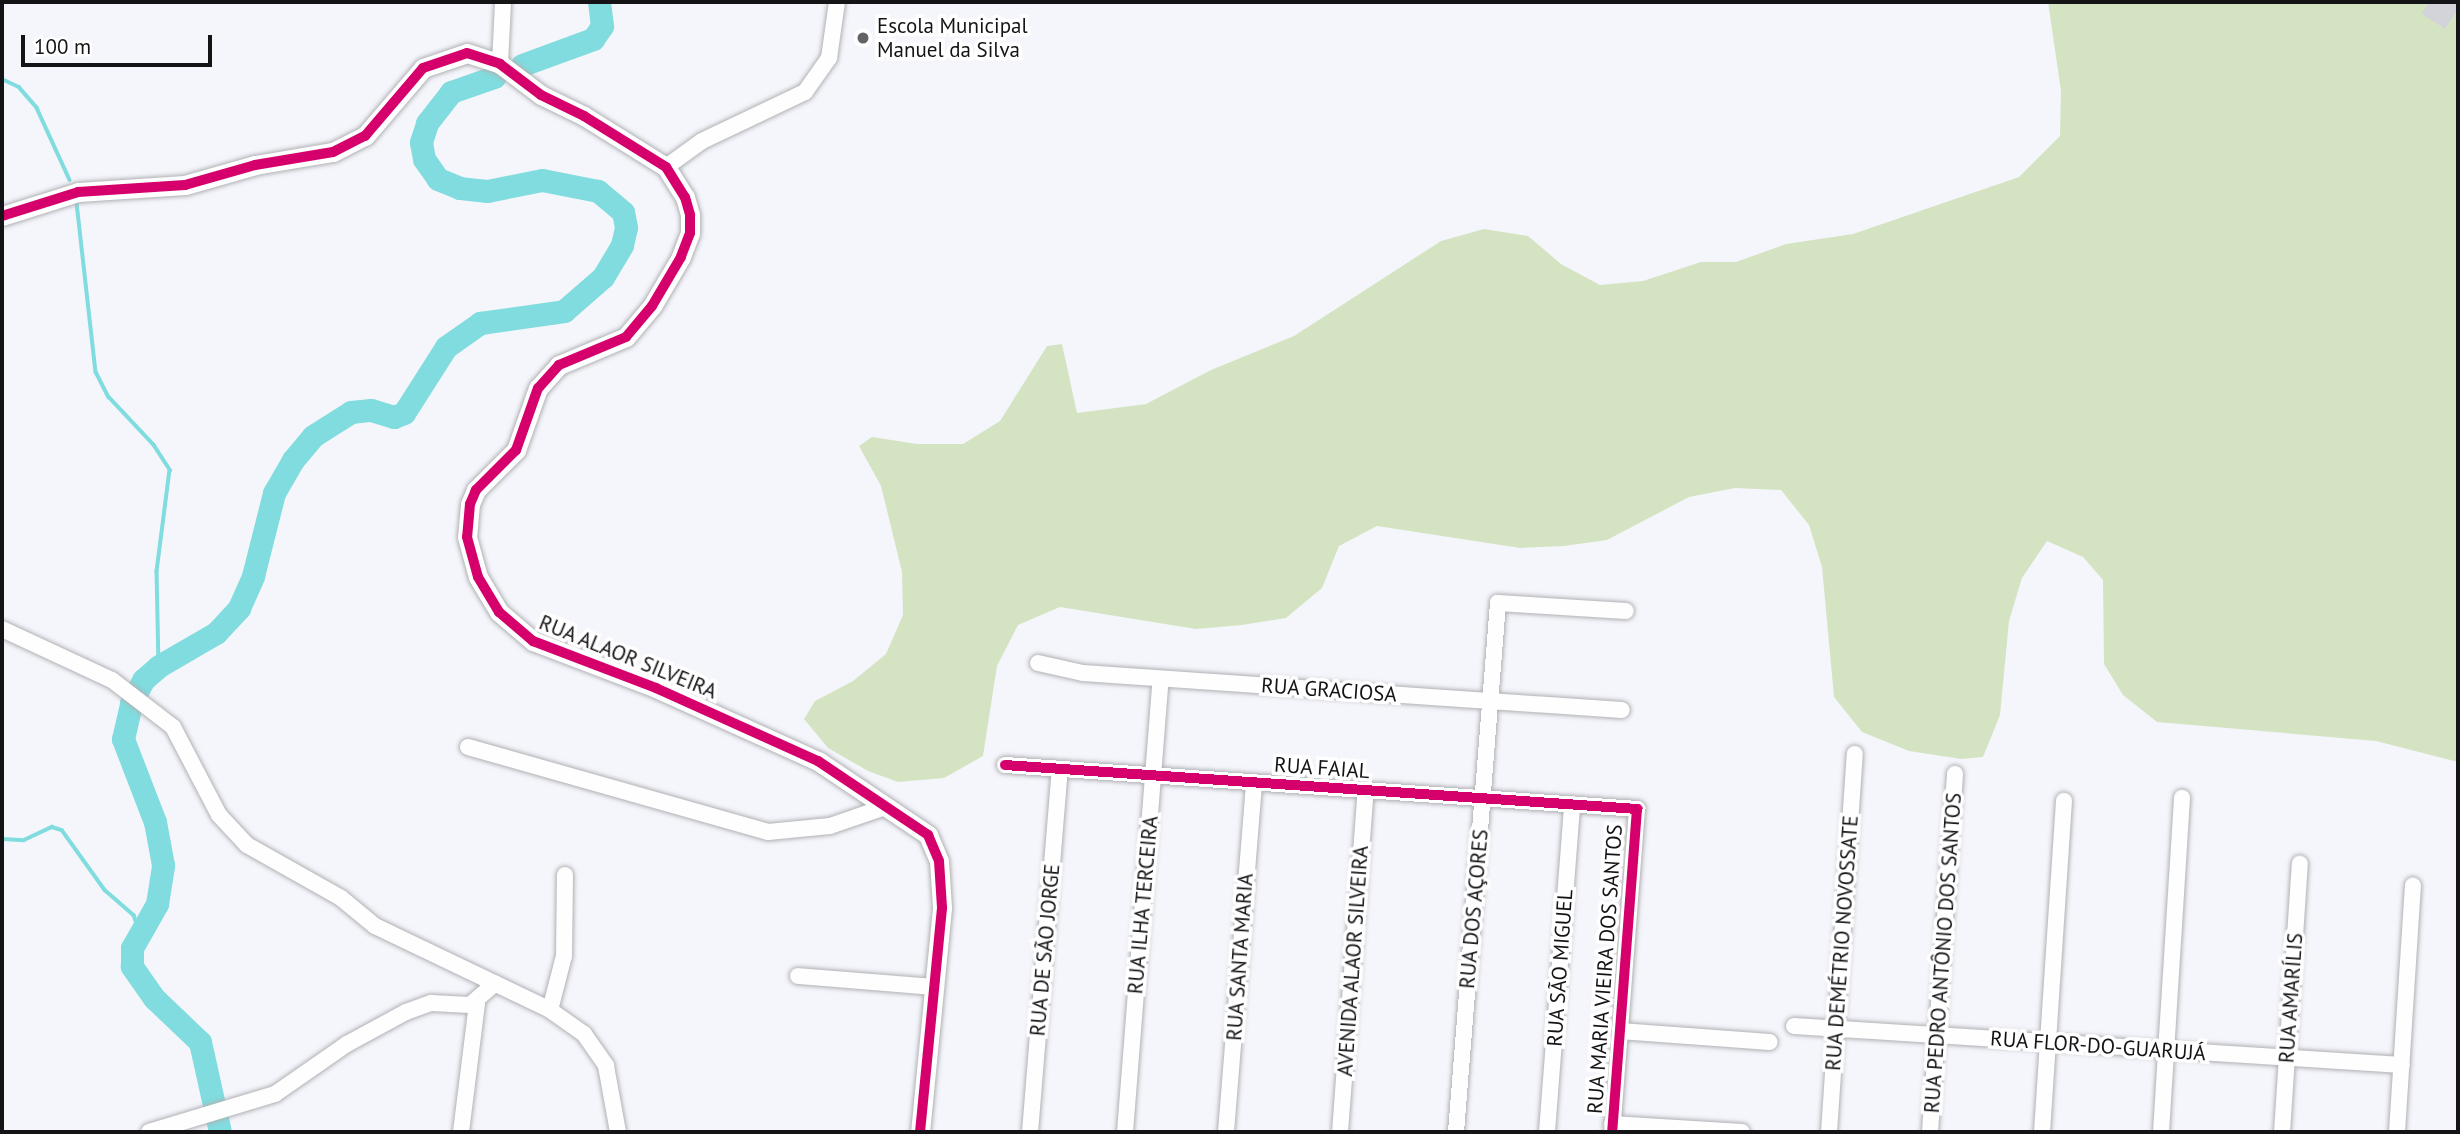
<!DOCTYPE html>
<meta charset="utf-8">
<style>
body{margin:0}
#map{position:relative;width:2460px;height:1134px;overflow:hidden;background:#f5f6fb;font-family:"PT Sans",sans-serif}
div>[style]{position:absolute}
.green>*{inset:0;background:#d4e4c3}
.stream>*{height:3.5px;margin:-1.75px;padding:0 1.75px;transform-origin:1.75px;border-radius:1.75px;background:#80dcde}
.river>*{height:23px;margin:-11.5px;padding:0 11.5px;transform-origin:11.5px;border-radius:11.5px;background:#80dcde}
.motorway-tunnel>*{height:28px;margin-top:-14px;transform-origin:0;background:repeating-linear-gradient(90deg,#d3d4d9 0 28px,transparent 0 42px)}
.roads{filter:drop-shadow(0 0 2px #b0b1b5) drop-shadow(0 0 2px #b0b1b5)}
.minor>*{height:16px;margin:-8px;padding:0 8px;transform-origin:8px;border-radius:8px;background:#fefefe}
.tertiary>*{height:19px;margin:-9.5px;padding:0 9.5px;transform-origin:9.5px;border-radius:9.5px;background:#fefefe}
.cycleway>*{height:10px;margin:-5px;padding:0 5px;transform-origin:5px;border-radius:5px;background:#d6006c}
.dots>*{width:19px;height:19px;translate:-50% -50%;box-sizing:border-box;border:4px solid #fff;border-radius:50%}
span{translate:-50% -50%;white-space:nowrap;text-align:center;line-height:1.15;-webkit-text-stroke:7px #fff;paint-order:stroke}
.poi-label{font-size:21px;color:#141417}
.left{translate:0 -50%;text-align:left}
.street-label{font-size:21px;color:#141417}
.frame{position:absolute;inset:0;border:4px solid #141417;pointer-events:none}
.scale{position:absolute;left:21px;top:35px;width:191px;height:32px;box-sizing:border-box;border:4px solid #141417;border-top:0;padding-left:9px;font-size:21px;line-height:24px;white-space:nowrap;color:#141417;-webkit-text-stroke:5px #fff;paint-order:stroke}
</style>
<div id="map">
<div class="green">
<i style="clip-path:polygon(2048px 2px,2458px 2px,2458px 762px,2376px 741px,2157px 722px,2123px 695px,2104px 664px,2103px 580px,2083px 557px,2047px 541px,2022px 578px,2009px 621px,2000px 715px,1983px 757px,1961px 759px,1909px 751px,1862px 732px,1834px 697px,1822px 567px,1809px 525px,1781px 490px,1735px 488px,1689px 497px,1607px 540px,1564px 546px,1520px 548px,1377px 526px,1339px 546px,1322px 588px,1286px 618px,1242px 625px,1196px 629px,1060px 607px,1018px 625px,997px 666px,983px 756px,944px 778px,898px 782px,868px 771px,828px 748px,804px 719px,815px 701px,853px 681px,886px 654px,903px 615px,902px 572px,881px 486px,859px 446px,872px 437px,917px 444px,963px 444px,1000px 421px,1047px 346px,1062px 344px,1077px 413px,1146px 404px,1211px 370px,1294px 336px,1441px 241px,1484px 229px,1528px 236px,1561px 264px,1600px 285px,1643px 281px,1701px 262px,1736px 262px,1786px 244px,1853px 234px,2019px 177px,2060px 136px,2061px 91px)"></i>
</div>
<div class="stream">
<i style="left:2px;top:79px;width:19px;rotate:25deg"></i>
<i style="left:19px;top:87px;width:28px;rotate:49deg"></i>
<i style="left:37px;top:108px;width:79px;rotate:65.4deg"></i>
<i style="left:77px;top:203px;width:170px;rotate:83.6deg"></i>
<i style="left:96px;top:372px;width:28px;rotate:63deg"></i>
<i style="left:109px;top:397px;width:66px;rotate:46.8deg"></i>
<i style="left:154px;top:445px;width:30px;rotate:57deg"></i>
<i style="left:170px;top:470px;width:102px;rotate:97.3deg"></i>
<i style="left:157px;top:571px;width:95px;rotate:88.8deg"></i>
<i style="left:2px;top:839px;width:22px;rotate:3deg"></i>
<i style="left:24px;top:840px;width:31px;rotate:-25deg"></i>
<i style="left:52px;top:827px;width:10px;rotate:17deg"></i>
<i style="left:62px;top:830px;width:74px;rotate:54.4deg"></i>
<i style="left:105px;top:890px;width:38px;rotate:41deg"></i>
<i style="left:134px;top:915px;width:20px;rotate:72deg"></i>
</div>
<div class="river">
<i style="left:522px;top:65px;width:76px;rotate:-20.1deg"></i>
<i style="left:593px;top:39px;width:16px;rotate:-55deg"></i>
<i style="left:602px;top:26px;width:24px;rotate:-97deg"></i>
<i style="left:220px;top:1132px;width:92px;rotate:-102.5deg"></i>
<i style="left:200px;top:1042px;width:64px;rotate:-136.3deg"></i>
<i style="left:154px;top:998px;width:39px;rotate:-125deg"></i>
<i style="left:132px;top:966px;width:18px;rotate:-90deg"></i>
<i style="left:132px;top:948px;width:51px;rotate:-60.4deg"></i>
<i style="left:157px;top:904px;width:39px;rotate:-81deg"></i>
<i style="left:163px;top:865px;width:44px;rotate:-100.5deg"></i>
<i style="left:155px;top:822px;width:89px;rotate:-111.1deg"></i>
<i style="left:123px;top:739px;width:37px;rotate:-77deg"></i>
<i style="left:131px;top:703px;width:26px;rotate:-62deg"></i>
<i style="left:143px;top:680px;width:21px;rotate:-41deg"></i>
<i style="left:159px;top:666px;width:66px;rotate:-30.1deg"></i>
<i style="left:216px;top:633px;width:34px;rotate:-47deg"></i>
<i style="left:239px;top:608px;width:35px;rotate:-66deg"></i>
<i style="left:253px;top:576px;width:86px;rotate:-75.8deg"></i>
<i style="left:274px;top:493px;width:38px;rotate:-60deg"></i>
<i style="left:293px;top:460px;width:31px;rotate:-50deg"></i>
<i style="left:313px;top:436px;width:45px;rotate:-32.3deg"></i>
<i style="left:351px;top:412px;width:20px;rotate:-6deg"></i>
<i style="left:371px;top:410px;width:24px;rotate:17deg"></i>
<i style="left:394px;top:417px;width:11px;rotate:-22deg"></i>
<i style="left:404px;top:413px;width:78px;rotate:-57.5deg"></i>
<i style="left:446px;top:347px;width:42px;rotate:-35.2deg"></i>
<i style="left:480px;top:323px;width:85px;rotate:-8.1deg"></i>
<i style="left:564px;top:311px;width:52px;rotate:-41.1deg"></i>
<i style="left:603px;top:277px;width:37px;rotate:-59deg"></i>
<i style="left:622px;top:245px;width:18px;rotate:-77deg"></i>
<i style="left:626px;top:227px;width:15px;rotate:-101deg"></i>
<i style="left:623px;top:212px;width:33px;rotate:-140deg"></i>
<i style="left:598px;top:191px;width:57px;rotate:-168.9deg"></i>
<i style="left:542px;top:180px;width:56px;rotate:168.7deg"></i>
<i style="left:487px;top:191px;width:27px;rotate:-174deg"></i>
<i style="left:460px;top:188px;width:24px;rotate:-158deg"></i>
<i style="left:438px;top:179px;width:24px;rotate:-125deg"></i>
<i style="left:424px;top:159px;width:17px;rotate:-100deg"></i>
<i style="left:421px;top:142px;width:20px;rotate:-72deg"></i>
<i style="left:427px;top:123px;width:39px;rotate:-52deg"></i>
<i style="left:451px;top:92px;width:46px;rotate:-19.2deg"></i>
</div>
<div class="motorway-tunnel">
<i style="left:2429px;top:2px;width:35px;rotate:33deg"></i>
</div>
<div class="roads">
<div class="minor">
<i style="left:500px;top:64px;width:62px;rotate:-87.2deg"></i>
<i style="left:666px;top:167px;width:44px;rotate:-35.8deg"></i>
<i style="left:702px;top:141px;width:114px;rotate:-25.4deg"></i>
<i style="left:805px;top:92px;width:42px;rotate:-54.8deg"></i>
<i style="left:829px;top:58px;width:57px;rotate:-81.9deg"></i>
<i style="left:2px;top:629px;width:121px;rotate:24.9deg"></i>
<i style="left:112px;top:680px;width:77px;rotate:37.6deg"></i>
<i style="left:173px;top:727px;width:99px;rotate:62.4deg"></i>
<i style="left:219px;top:815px;width:41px;rotate:47deg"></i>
<i style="left:247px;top:845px;width:108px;rotate:29.4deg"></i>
<i style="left:341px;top:898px;width:44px;rotate:39.5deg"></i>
<i style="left:375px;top:926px;width:194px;rotate:25.6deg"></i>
<i style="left:550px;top:1010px;width:42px;rotate:35.2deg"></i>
<i style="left:584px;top:1034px;width:39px;rotate:55deg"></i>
<i style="left:606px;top:1066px;width:67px;rotate:79.7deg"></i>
<i style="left:1038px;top:663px;width:46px;rotate:12.5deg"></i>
<i style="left:1083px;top:673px;width:540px;rotate:3.93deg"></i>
<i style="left:468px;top:747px;width:312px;rotate:15.8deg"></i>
<i style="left:768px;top:832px;width:62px;rotate:-5.5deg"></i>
<i style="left:830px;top:826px;width:61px;rotate:-19deg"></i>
<i style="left:1005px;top:765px;width:634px;rotate:3.98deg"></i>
<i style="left:1637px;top:809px;width:324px;rotate:94.4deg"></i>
<i style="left:798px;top:976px;width:138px;rotate:4.6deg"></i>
<i style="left:550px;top:1010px;width:56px;rotate:-75.5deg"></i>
<i style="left:564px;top:956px;width:81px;rotate:-89.3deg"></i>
<i style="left:1794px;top:1026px;width:609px;rotate:3.67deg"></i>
<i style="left:1620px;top:1031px;width:150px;rotate:4.2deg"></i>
<i style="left:1612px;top:1124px;width:130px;rotate:3.5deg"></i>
<i style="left:149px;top:1132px;width:132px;rotate:-16.8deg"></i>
<i style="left:275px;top:1094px;width:88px;rotate:-34.8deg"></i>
<i style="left:347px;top:1044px;width:67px;rotate:-28.5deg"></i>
<i style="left:406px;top:1012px;width:27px;rotate:-20deg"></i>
<i style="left:431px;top:1003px;width:39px;rotate:3deg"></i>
<i style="left:470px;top:1005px;width:33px;rotate:-41deg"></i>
<i style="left:461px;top:1132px;width:130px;rotate:-82.9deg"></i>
<i style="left:1030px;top:1132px;width:364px;rotate:-85.3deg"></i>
<i style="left:1125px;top:1132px;width:454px;rotate:-85.5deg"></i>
<i style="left:1226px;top:1132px;width:351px;rotate:-85.4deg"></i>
<i style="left:1340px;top:1132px;width:343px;rotate:-85.7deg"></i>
<i style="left:1456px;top:1132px;width:531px;rotate:-85.46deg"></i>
<i style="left:1498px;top:603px;width:128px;rotate:3.6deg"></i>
<i style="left:1547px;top:1132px;width:329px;rotate:-85.6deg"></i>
<i style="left:1829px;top:1132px;width:379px;rotate:-86.1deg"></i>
<i style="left:1930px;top:1132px;width:359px;rotate:-86deg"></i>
<i style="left:2042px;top:1132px;width:332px;rotate:-86.2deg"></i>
<i style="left:2161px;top:1132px;width:335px;rotate:-86.4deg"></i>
<i style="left:2282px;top:1132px;width:269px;rotate:-86.2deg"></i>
<i style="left:2397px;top:1132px;width:247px;rotate:-86.3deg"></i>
</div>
<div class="tertiary">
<i style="left:2px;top:216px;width:80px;rotate:-17.5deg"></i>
<i style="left:78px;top:192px;width:107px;rotate:-3.7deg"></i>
<i style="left:185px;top:185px;width:73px;rotate:-15.9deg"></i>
<i style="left:255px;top:165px;width:79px;rotate:-9.5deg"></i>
<i style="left:333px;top:152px;width:36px;rotate:-27deg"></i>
<i style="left:365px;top:136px;width:89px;rotate:-49.5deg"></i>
<i style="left:423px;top:68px;width:46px;rotate:-18.8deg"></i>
<i style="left:467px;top:53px;width:35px;rotate:18deg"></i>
<i style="left:500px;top:64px;width:51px;rotate:37.1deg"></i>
<i style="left:541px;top:95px;width:48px;rotate:26deg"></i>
<i style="left:584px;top:116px;width:97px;rotate:31.9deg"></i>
<i style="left:666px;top:167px;width:36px;rotate:58deg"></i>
<i style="left:685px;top:197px;width:19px;rotate:74deg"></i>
<i style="left:690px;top:215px;width:18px;rotate:90deg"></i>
<i style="left:690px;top:233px;width:26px;rotate:111deg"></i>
<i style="left:681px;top:257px;width:57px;rotate:120.6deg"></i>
<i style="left:652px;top:306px;width:40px;rotate:130deg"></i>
<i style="left:626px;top:337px;width:73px;rotate:157.3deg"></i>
<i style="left:559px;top:365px;width:31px;rotate:132deg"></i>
<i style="left:538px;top:388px;width:66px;rotate:109.5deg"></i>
<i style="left:516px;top:450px;width:57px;rotate:135deg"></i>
<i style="left:476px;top:490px;width:15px;rotate:113deg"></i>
<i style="left:470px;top:504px;width:33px;rotate:95deg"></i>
<i style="left:467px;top:537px;width:41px;rotate:74.6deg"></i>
<i style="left:478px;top:577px;width:41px;rotate:59deg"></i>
<i style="left:499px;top:612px;width:45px;rotate:40.5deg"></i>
<i style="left:533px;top:641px;width:132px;rotate:20.9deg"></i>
<i style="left:656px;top:688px;width:178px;rotate:24.3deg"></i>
<i style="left:818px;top:761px;width:133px;rotate:33.9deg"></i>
<i style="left:928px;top:835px;width:28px;rotate:67deg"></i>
<i style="left:939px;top:861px;width:47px;rotate:86.3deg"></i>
<i style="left:942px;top:908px;width:225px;rotate:95.6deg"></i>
</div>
</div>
<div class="cycleway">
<i style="left:2px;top:216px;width:80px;rotate:-17.5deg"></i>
<i style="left:78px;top:192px;width:107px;rotate:-3.7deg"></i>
<i style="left:185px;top:185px;width:73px;rotate:-15.9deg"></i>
<i style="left:255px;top:165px;width:79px;rotate:-9.5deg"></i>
<i style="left:333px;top:152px;width:36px;rotate:-27deg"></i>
<i style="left:365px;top:136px;width:89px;rotate:-49.5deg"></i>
<i style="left:423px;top:68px;width:46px;rotate:-18.8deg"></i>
<i style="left:467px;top:53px;width:35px;rotate:18deg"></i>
<i style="left:500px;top:64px;width:51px;rotate:37.1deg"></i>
<i style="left:541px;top:95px;width:48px;rotate:26deg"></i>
<i style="left:584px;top:116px;width:97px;rotate:31.9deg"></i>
<i style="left:666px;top:167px;width:36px;rotate:58deg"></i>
<i style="left:685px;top:197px;width:19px;rotate:74deg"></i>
<i style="left:690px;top:215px;width:18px;rotate:90deg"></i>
<i style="left:690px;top:233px;width:26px;rotate:111deg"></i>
<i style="left:681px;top:257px;width:57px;rotate:120.6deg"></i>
<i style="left:652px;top:306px;width:40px;rotate:130deg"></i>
<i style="left:626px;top:337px;width:73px;rotate:157.3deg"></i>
<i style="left:559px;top:365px;width:31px;rotate:132deg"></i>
<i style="left:538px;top:388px;width:66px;rotate:109.5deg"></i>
<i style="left:516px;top:450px;width:57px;rotate:135deg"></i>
<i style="left:476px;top:490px;width:15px;rotate:113deg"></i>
<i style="left:470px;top:504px;width:33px;rotate:95deg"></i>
<i style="left:467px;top:537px;width:41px;rotate:74.6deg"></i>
<i style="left:478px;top:577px;width:41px;rotate:59deg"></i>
<i style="left:499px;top:612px;width:45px;rotate:40.5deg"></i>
<i style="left:533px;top:641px;width:132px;rotate:20.9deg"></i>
<i style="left:656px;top:688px;width:178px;rotate:24.3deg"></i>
<i style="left:818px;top:761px;width:133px;rotate:33.9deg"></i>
<i style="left:928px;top:835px;width:28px;rotate:67deg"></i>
<i style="left:939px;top:861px;width:47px;rotate:86.3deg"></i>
<i style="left:942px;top:908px;width:225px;rotate:95.6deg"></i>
<i style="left:1005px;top:765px;width:634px;rotate:3.98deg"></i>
<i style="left:1637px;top:809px;width:324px;rotate:94.4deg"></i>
</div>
<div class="dots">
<i style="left:863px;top:38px;background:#636367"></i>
</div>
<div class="poi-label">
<span class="left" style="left:877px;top:38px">Escola Municipal<br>Manuel da Silva</span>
</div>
<div class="street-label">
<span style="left:628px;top:657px;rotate:22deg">RUA ALAOR SILVEIRA</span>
<span style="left:1329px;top:690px;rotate:4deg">RUA GRACIOSA</span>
<span style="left:1322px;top:768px;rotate:4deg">RUA FAIAL</span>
<span style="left:1143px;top:905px;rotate:-85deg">RUA ILHA TERCEIRA</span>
<span style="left:1474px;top:909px;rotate:-85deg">RUA DOS AÇORES</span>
<span style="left:1842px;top:943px;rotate:-86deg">RUA DEMÉTRIO NOVOSSATE</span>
<span style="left:1045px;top:950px;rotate:-85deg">RUA DE SÃO JORGE</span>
<span style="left:1943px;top:953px;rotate:-86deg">RUA PEDRO ANTÔNIO DOS SANTOS</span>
<span style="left:1240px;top:957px;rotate:-86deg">RUA SANTA MARIA</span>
<span style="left:1353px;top:961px;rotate:-86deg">AVENIDA ALAOR SILVEIRA</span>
<span style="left:1560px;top:968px;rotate:-86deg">RUA SÃO MIGUEL</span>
<span style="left:1605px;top:969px;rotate:-86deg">RUA MARIA VIEIRA DOS SANTOS</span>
<span style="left:2291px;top:998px;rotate:-86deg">RUA AMARÍLIS</span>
<span style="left:2098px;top:1046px;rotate:4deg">RUA FLOR-DO-GUARUJÁ</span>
</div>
<div class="frame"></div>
<div class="scale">100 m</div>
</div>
